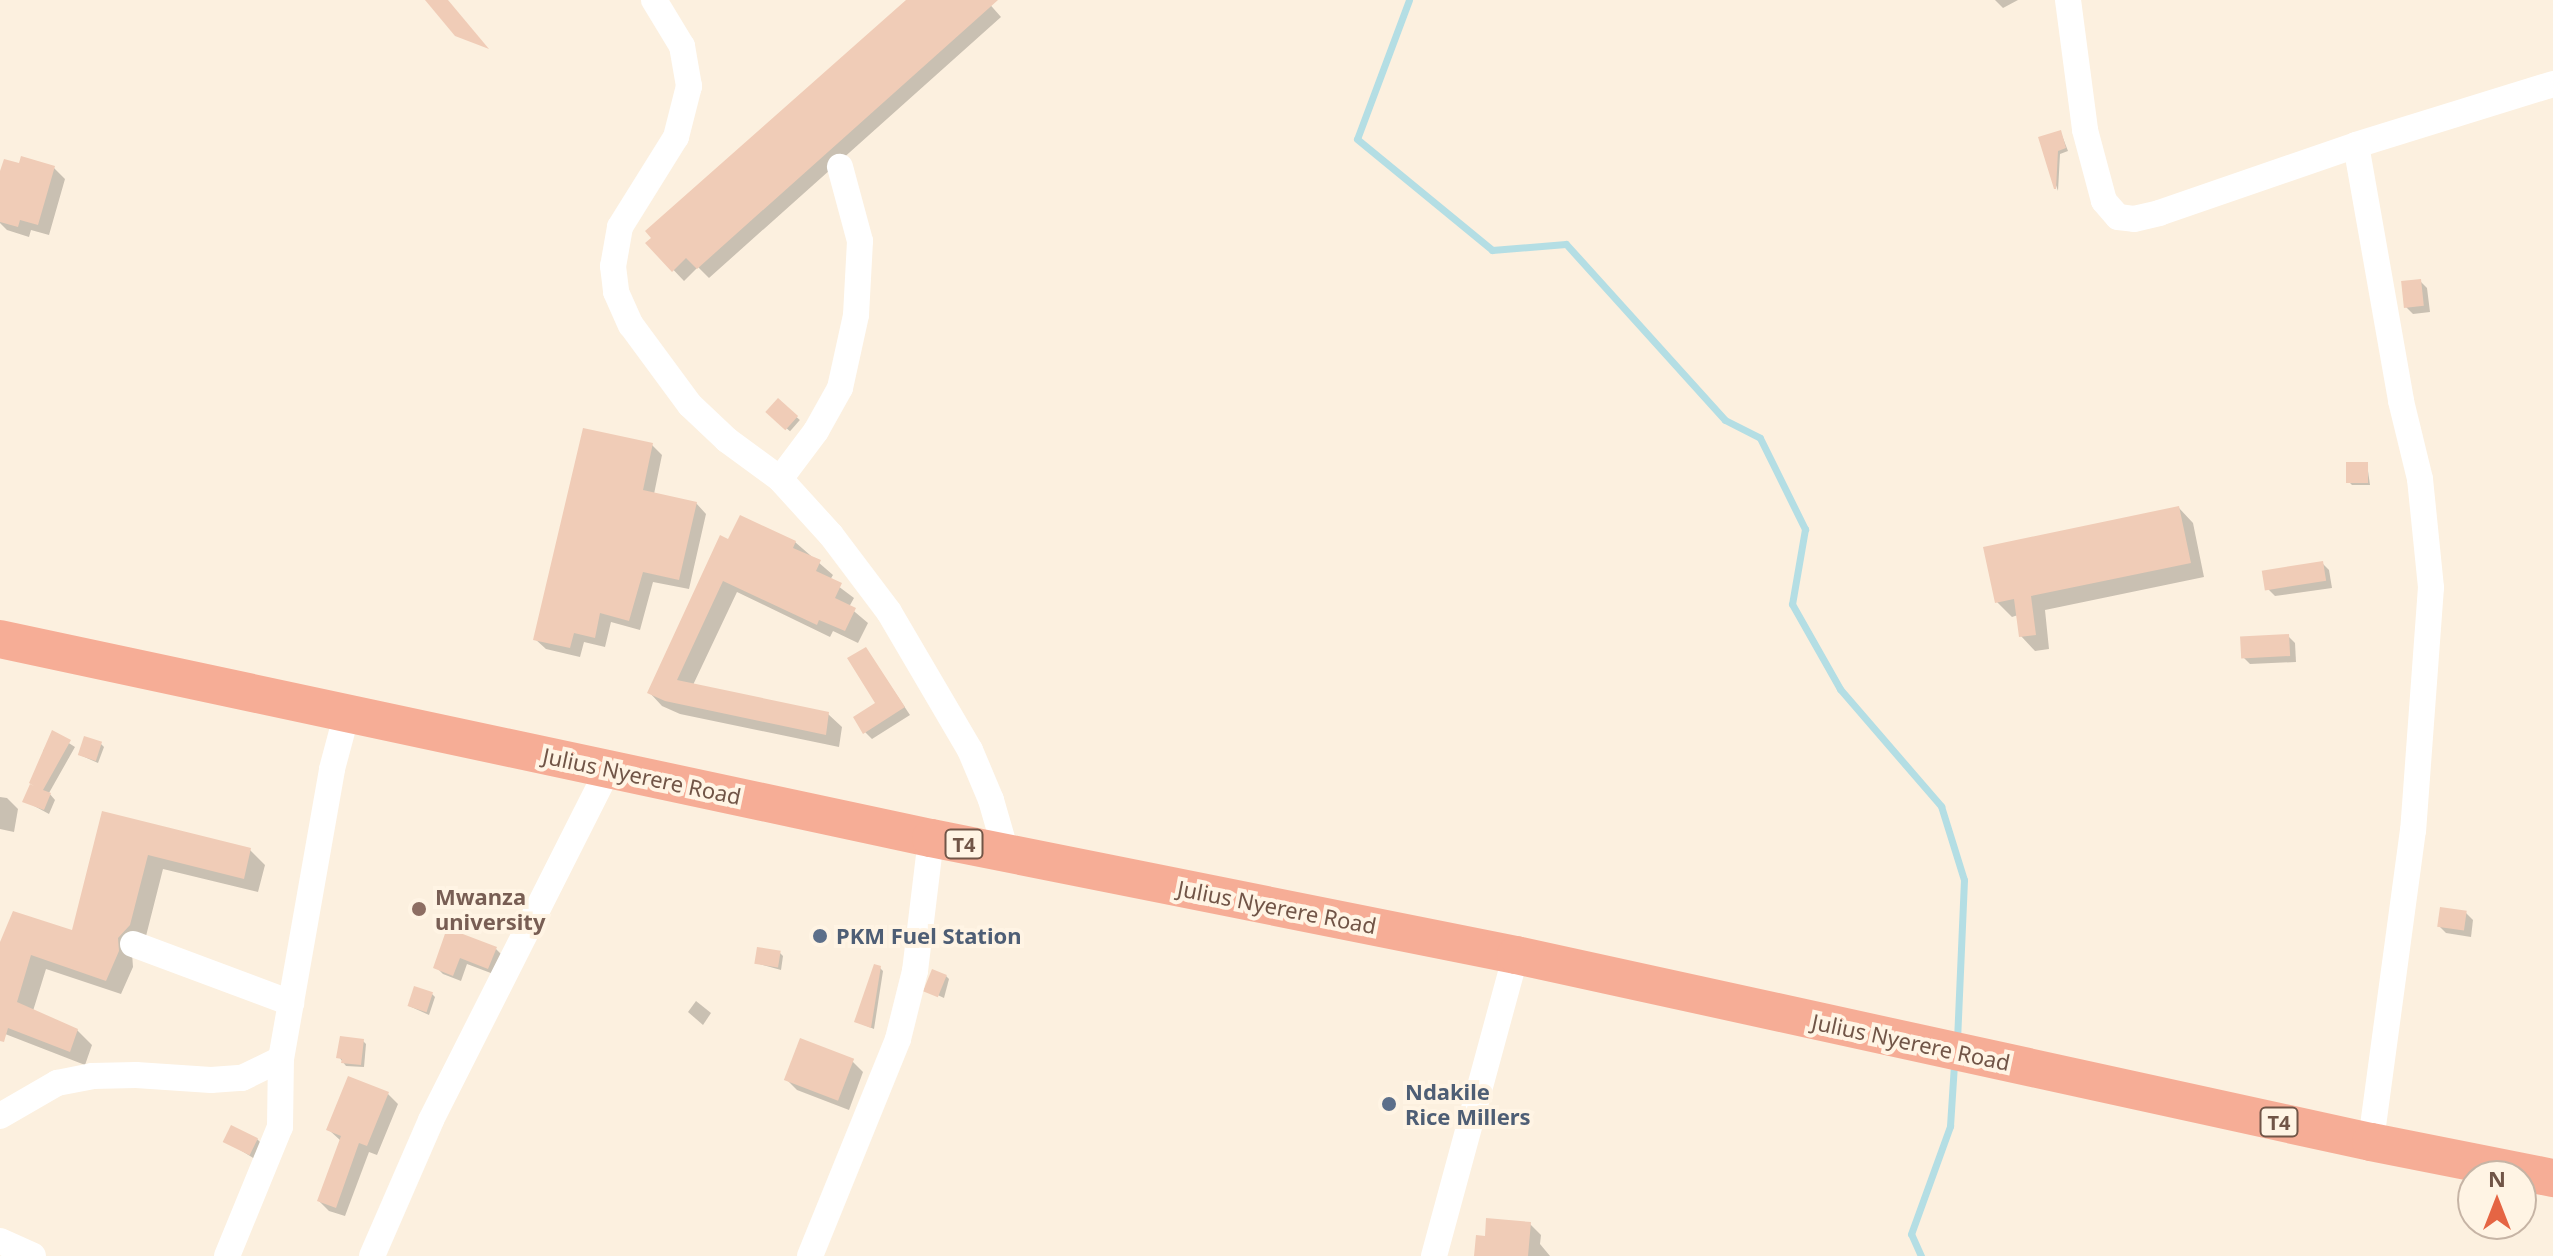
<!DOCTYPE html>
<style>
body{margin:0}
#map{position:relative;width:2553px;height:1256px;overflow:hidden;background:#fcf0df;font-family:"Noto Sans",sans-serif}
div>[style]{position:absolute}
.shadow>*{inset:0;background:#0003;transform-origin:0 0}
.stream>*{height:7px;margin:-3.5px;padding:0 3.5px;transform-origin:3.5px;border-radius:3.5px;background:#b4dee4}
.building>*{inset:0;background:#f0ccb7;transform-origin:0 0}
.minor>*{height:26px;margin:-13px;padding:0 13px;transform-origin:13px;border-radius:13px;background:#fff}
.highway>*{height:38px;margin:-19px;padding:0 19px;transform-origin:19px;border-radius:19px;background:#f6ad96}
.dots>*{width:22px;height:22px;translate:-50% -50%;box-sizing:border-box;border:4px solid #fff4e4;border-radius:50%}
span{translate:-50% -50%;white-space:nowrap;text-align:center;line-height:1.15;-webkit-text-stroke:8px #fff4e4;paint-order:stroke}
.shield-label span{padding:2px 6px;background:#fff4e4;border:2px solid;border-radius:6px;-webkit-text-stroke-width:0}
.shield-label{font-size:20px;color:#715547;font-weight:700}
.street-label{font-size:22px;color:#715547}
.education-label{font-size:22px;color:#785e54;font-weight:700}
.left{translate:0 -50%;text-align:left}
.service-label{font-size:22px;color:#4e5e75;font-weight:700}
.north{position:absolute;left:2457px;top:1160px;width:80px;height:80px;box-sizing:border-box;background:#fff4e4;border:2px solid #c6b4a5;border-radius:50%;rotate:0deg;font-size:22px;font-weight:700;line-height:32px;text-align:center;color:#715547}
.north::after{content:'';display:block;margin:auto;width:28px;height:36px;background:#e56544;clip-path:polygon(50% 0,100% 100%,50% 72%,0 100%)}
</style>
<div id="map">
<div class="shadow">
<i style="clip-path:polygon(909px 0,986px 0,1001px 17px,709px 278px,698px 267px,684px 281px,648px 243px)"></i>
<i style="clip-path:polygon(1995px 0,2018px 0,2003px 8px)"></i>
<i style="clip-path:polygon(2061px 133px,2068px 151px,2060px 154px,2058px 191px,2040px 139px)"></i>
<i style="clip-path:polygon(54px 168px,65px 179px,49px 235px,31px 230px,29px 237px,7px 230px,0 223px,0 178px)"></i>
<i style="clip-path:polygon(2420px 281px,2427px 288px,2430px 312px,2413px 314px,2406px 307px)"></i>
<i style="left:778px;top:401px;width:29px;height:15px;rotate:41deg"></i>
<i style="clip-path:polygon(652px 445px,662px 455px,654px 494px,696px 503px,706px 514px,689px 589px,653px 582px,640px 630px,611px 622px,605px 647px,584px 642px,580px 657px,546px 649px,535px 639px)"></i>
<i style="clip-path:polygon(2367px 464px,2370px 485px,2352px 485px,2349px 482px)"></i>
<i style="clip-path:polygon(2179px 508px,2193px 523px,2204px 577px,2045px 610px,2049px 649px,2035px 651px,2021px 636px,2018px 615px,2012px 617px,1997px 602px)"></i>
<i style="clip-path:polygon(729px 542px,795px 542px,833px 575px,830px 580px,854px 598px,849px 607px,868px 623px,858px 643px,833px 631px,830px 637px,737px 592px,693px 685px,828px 714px,842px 727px,839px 747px,680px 714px,662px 706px,649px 692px)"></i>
<i style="clip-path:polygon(2322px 563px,2329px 570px,2332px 588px,2275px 596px,2268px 589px)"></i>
<i style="clip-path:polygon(2288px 636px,2295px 643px,2296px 662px,2250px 664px,2243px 657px)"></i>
<i style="clip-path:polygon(866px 649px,910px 715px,872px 739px,865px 732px,878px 704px)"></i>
<i style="clip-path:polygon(53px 733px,75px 747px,49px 793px,55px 800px,49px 814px,25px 801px,39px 790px,47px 755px,43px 751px)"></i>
<i style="clip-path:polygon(101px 744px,104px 747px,98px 763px,80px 755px)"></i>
<i style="clip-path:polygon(0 797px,7px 798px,18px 809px,14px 832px,0 829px)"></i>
<i style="clip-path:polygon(104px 814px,250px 850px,265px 865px,258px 892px,163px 869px,145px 940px,132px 953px,133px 967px,121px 994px,46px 969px,33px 1011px,77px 1030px,92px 1045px,85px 1065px,0 1032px,0 947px,74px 932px)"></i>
<i style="clip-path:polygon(2466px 913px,2473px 920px,2471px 937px,2446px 933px,2439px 926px)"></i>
<i style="clip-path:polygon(448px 931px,496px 949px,503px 956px,496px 975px,467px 964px,461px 981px,443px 974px,436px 967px)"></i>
<i style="clip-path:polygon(780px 953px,783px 956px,781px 970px,756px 963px)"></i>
<i style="clip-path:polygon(880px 968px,883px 971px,874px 1029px,857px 1022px)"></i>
<i style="clip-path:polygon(946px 976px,949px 979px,944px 998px,929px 991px)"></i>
<i style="clip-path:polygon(432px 994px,435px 997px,429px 1015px,409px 1006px)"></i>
<i style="clip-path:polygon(696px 1001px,711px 1013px,703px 1025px,688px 1012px)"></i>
<i style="clip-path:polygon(363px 1041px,366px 1044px,364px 1067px,346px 1066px,339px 1057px)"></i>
<i style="clip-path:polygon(852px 1061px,863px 1072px,849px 1110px,797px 1090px,786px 1079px)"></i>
<i style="clip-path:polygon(388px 1094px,398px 1104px,377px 1155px,369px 1152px,345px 1216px,329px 1211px,319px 1201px,341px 1141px,329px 1130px)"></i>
<i style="clip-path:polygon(257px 1139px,264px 1146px,258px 1161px,226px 1141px)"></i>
<i style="clip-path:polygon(1530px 1224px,1541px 1235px,1540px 1244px,1550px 1256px,1476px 1256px,1487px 1238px)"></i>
</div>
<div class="stream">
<i style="left:1409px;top:0;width:148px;rotate:110.5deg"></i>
<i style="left:1357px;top:139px;width:175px;rotate:39.4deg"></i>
<i style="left:1492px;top:250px;width:74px;rotate:-4.6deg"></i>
<i style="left:1566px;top:244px;width:237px;rotate:47.9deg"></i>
<i style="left:1725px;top:420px;width:39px;rotate:27deg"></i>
<i style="left:1760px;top:438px;width:102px;rotate:63.7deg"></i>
<i style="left:1805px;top:529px;width:76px;rotate:99.8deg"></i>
<i style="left:1792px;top:604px;width:98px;rotate:60.5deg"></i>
<i style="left:1840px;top:689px;width:155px;rotate:49.2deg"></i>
<i style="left:1941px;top:806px;width:77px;rotate:72.7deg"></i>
<i style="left:1964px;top:880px;width:160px;rotate:92.5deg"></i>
<i style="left:1921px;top:1256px;width:24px;rotate:-114deg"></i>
<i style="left:1911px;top:1234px;width:115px;rotate:-70.1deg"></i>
<i style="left:1950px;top:1126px;width:62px;rotate:-86.3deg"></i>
</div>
<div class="building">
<i style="clip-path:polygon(425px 0,448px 0,489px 49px,455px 36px)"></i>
<i style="clip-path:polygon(906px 0,998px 0,697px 269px,686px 258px,672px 272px,645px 243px,651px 238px,645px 231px)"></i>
<i style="clip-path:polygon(2061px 130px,2066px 148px,2058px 151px,2056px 189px,2054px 189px,2038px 137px)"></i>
<i style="clip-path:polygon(21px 156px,55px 166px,38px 225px,20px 220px,18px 227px,0 222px,0 171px,4px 159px,19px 163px)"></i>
<i style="left:2421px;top:279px;width:27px;height:20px;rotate:84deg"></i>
<i style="left:778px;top:398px;width:27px;height:19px;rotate:42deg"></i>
<i style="clip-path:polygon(583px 428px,653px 443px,643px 490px,697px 502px,679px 580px,643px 572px,629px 621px,600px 613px,595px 638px,574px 633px,570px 648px,533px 640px)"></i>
<i style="left:2346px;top:462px;width:22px;height:21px"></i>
<i style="clip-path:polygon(2179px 506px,2191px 563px,2031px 596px,2036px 635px,2019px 637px,2014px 599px,1995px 603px,1983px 547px)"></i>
<i style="clip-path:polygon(740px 515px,796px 541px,793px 548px,821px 560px,816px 571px,842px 583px,835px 598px,856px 608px,845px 631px,819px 620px,817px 625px,723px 581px,677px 680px,829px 712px,826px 735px,665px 701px,647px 693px,720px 535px,728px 539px)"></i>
<i style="left:2323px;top:561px;width:20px;height:62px;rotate:81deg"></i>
<i style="left:2289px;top:634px;width:22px;height:49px;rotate:87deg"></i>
<i style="clip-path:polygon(866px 647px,905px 707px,863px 734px,853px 717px,875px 703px,847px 658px)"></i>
<i style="clip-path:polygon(52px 730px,71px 740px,43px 790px,51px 793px,44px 810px,22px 802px,30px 784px,34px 786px,29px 783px)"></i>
<i style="left:84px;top:736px;width:19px;height:20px;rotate:18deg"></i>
<i style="clip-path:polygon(102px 811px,251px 848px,244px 879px,148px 855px,130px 925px,118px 938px,119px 951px,106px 981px,31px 955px,17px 1002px,78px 1029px,70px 1052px,8px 1028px,4px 1042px,0 1041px,0 942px,13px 911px,72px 930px)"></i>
<i style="left:2440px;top:907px;width:27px;height:20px;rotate:8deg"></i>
<i style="clip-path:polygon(447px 928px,497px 947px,488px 969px,460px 958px,453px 976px,433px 968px)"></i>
<i style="left:757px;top:947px;width:24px;height:17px;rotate:9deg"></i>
<i style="clip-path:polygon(874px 964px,881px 966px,871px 1028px,854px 1022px)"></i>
<i style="left:932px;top:969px;width:16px;height:24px;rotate:22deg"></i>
<i style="left:414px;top:986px;width:20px;height:21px;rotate:18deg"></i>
<i style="clip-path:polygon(340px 1036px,364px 1039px,361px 1065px,341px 1063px,342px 1059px,336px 1058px)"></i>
<i style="left:800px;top:1038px;width:58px;height:45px;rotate:21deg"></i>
<i style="clip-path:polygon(348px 1076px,389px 1092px,367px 1146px,359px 1143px,336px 1208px,317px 1201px,341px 1136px,326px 1130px)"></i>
<i style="left:231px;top:1125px;width:30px;height:19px;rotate:26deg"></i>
<i style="clip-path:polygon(1486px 1218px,1531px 1222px,1528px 1256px,1474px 1256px,1476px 1235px,1485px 1236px)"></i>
</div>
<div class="minor">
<i style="left:654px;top:0;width:54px;rotate:58.7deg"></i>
<i style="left:682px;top:46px;width:41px;rotate:80.1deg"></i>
<i style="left:689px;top:86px;width:53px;rotate:104.3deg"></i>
<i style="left:676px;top:137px;width:106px;rotate:121.9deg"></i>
<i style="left:620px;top:227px;width:40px;rotate:100deg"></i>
<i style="left:613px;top:266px;width:26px;rotate:83deg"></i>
<i style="left:616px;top:292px;width:36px;rotate:66deg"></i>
<i style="left:631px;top:325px;width:99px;rotate:53.6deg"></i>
<i style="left:690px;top:405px;width:51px;rotate:43.4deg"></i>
<i style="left:727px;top:440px;width:66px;rotate:36.3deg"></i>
<i style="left:780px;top:479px;width:76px;rotate:47.7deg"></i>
<i style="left:831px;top:535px;width:96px;rotate:53deg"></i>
<i style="left:889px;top:612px;width:160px;rotate:59.6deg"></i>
<i style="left:970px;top:750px;width:54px;rotate:67.2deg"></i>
<i style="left:991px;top:800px;width:54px;rotate:73.9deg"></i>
<i style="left:2068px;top:0;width:131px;rotate:82.5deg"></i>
<i style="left:2085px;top:130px;width:73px;rotate:75deg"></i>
<i style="left:2104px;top:201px;width:21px;rotate:49deg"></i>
<i style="left:2118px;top:217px;width:16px;rotate:7deg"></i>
<i style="left:2134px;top:219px;width:26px;rotate:-13deg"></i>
<i style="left:2159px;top:213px;width:208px;rotate:-19deg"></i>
<i style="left:2356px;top:145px;width:206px;rotate:-17.2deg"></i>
<i style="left:2356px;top:145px;width:260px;rotate:80deg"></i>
<i style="left:2401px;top:401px;width:80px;rotate:76.3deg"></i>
<i style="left:2420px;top:479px;width:109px;rotate:84.2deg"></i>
<i style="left:2431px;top:587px;width:244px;rotate:94.2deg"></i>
<i style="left:2413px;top:830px;width:315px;rotate:97.7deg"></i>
<i style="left:780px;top:479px;width:60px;rotate:-53.1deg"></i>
<i style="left:816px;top:431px;width:49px;rotate:-60.8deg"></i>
<i style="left:840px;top:388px;width:75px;rotate:-77.6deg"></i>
<i style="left:856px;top:315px;width:74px;rotate:-86.9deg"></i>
<i style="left:860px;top:241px;width:77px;rotate:-105.1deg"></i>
<i style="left:133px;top:944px;width:169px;rotate:20.5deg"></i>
<i style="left:0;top:1116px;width:66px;rotate:-30.1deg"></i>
<i style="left:57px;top:1083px;width:36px;rotate:-11deg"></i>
<i style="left:92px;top:1076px;width:44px;rotate:-1.3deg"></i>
<i style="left:136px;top:1075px;width:75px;rotate:3.8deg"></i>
<i style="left:211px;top:1080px;width:31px;rotate:-4deg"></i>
<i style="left:242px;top:1078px;width:43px;rotate:-26deg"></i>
<i style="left:0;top:1241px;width:36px;rotate:24deg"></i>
<i style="left:227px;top:1256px;width:139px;rotate:-67.7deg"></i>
<i style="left:280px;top:1127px;width:68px;rotate:-89.2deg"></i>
<i style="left:281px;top:1059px;width:294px;rotate:-80deg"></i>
<i style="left:332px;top:769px;width:58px;rotate:-75deg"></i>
<i style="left:372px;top:1256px;width:148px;rotate:-66.5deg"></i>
<i style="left:431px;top:1120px;width:393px;rotate:-63.2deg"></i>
<i style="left:810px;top:1256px;width:234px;rotate:-67.9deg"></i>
<i style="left:898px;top:1039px;width:70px;rotate:-76deg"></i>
<i style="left:915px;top:971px;width:134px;rotate:-83.1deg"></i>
<i style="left:1434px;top:1256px;width:312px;rotate:-74.8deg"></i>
</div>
<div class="highway">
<i style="left:0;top:639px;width:952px;rotate:12.07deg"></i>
<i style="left:931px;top:838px;width:597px;rotate:11.31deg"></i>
<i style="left:1516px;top:955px;width:875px;rotate:12.34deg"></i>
<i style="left:2371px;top:1142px;width:186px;rotate:11.2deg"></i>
</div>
<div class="dots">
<i style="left:419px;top:909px;background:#8d6e63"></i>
<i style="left:820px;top:936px;background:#5c6f8a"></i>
<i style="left:1389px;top:1104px;background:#5c6f8a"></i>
</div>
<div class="shield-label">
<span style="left:964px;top:844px">T4</span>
<span style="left:2279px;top:1122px">T4</span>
</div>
<div class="street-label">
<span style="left:642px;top:776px;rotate:12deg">Julius Nyerere Road</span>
<span style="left:1277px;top:907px;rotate:11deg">Julius Nyerere Road</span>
<span style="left:1911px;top:1042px;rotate:12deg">Julius Nyerere Road</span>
</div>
<div class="education-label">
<span class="left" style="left:435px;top:909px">Mwanza<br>university</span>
</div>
<div class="service-label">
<span class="left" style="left:836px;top:936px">PKM Fuel Station</span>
<span class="left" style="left:1405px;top:1104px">Ndakile<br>Rice Millers</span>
</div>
<div class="north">N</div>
</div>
